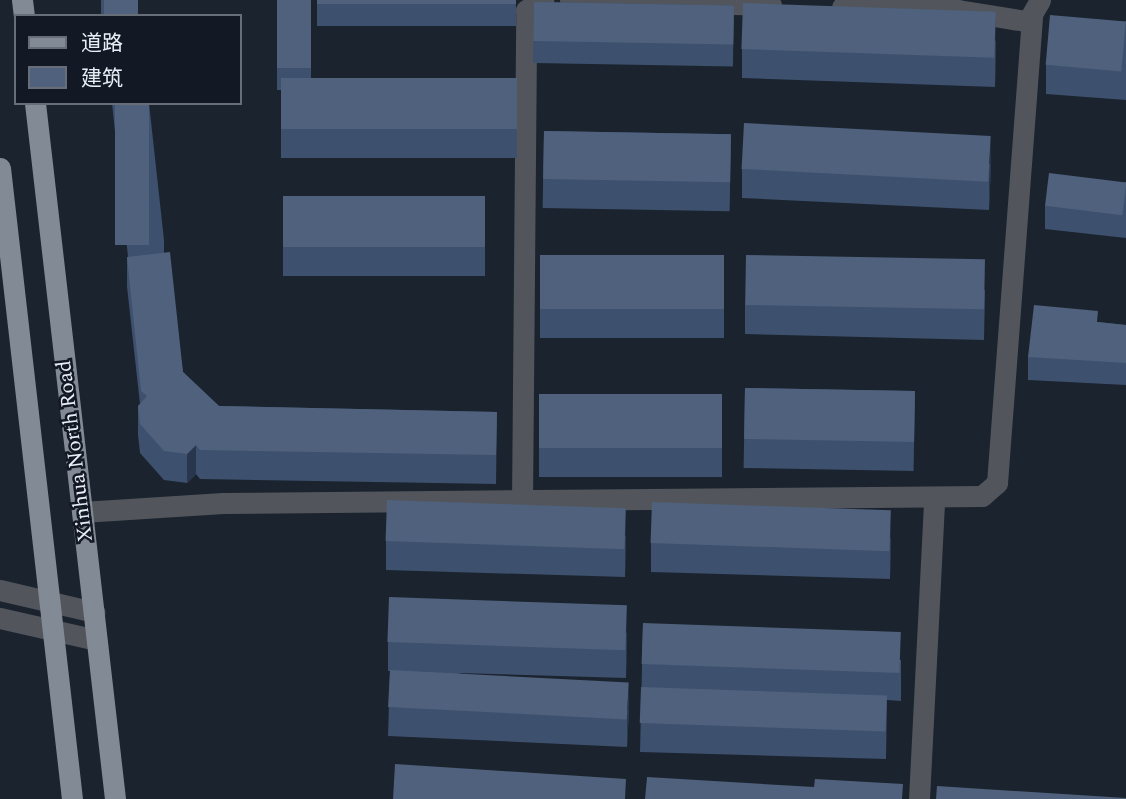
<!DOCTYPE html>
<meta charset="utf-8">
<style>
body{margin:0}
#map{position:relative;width:1126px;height:799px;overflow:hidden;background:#1b232e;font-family:Spectral,"Noto Sans SC",serif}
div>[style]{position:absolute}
.minor>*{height:21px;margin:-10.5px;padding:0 10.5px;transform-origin:10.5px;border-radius:10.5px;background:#52565c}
.major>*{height:21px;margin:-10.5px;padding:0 10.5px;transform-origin:10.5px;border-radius:10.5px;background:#828a96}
.wall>*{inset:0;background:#3d506d;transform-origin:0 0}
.shaded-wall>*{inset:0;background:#28374e}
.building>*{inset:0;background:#4f617c;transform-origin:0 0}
span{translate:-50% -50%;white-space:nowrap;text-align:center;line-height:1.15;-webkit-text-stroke:5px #121924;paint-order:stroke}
.street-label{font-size:21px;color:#e8eef6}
.legend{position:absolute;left:14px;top:14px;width:228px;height:91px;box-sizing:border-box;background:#121924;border:2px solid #686e78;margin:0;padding:9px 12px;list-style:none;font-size:21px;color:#e8eef6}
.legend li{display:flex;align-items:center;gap:14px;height:35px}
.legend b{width:35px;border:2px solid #686e78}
</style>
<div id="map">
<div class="minor">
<i style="left:570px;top:0;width:201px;rotate:1.4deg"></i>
<i style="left:842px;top:7px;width:116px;rotate:1.5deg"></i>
<i style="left:958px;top:10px;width:74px;rotate:9.3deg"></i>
<i style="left:522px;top:502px;width:492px;rotate:-89.5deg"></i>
<i style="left:526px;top:10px;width:20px;rotate:-30deg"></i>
<i style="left:82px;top:512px;width:141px;rotate:-3.7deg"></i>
<i style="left:223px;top:503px;width:759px;rotate:-0.53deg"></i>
<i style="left:982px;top:496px;width:20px;rotate:-41deg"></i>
<i style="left:997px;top:483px;width:470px;rotate:-85.7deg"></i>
<i style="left:1032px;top:14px;width:16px;rotate:-60deg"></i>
<i style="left:0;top:590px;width:97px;rotate:13.2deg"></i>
<i style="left:0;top:618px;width:99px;rotate:12.8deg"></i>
<i style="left:919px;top:799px;width:300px;rotate:-87.1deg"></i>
</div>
<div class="major">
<i style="left:22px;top:0;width:16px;rotate:83deg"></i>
<i style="left:35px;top:103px;width:701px;rotate:83.44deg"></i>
<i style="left:0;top:168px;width:635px;rotate:83.49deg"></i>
</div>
<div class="wall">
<i style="left:101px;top:0;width:37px;height:16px"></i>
<i style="clip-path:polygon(277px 0,311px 0,311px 78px,517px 78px,517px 158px,281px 158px,281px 90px,277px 90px)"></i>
<i style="left:317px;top:0;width:199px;height:26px"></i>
<i style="left:534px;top:2px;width:200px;height:61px;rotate:1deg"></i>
<i style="clip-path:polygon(1126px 21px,1126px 100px,1046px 94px,1046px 65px)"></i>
<i style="clip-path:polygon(996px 41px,995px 87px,742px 78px,742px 49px)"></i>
<i style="clip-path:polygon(112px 103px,149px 103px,164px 240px,164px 253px,183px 372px,219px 406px,497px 412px,496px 484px,200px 479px,196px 474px,187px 483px,164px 480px,140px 453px,138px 435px,138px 406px,140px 404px,127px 287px,127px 257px,128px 257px)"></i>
<i style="left:544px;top:131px;width:187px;height:77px;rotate:1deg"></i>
<i style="clip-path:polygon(991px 164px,989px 210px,742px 198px,742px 169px)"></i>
<i style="clip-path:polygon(1126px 182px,1126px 238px,1045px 229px,1045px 206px)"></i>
<i style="left:283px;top:196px;width:202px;height:80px"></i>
<i style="left:540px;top:255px;width:184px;height:83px"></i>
<i style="clip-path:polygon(985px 290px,984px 340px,745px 334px,745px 305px)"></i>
<i style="clip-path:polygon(1098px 322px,1126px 325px,1126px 385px,1028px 380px,1028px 357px)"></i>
<i style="left:745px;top:388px;width:170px;height:80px;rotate:1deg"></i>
<i style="left:539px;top:394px;width:183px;height:83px"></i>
<i style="clip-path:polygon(626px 536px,625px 577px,386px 570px,386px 541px)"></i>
<i style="clip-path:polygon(891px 538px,890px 579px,651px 572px,651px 543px)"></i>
<i style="clip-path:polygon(643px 623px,901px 660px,901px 701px,887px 700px,886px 759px,640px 752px)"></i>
<i style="clip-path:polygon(627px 633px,626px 678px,457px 673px,629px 710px,627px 747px,388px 736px,390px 671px,388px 671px,388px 642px)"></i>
</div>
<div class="shaded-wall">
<i style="clip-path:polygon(996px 12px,996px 41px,995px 87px,995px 58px)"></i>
<i style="clip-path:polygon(991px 135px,991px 164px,989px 210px,989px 181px)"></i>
<i style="clip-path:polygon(196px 445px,196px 474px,187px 483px,187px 454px)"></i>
<i style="clip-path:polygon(626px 507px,626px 536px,625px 577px,625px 548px)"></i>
<i style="clip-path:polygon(891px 509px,891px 538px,890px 579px,890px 550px)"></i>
<i style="clip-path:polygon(627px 604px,627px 633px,626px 678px,626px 649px)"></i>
<i style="clip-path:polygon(629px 681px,629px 710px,627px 747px,627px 718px)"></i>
</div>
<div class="building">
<i style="left:104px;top:0;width:34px;height:16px"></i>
<i style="left:277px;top:0;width:34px;height:68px"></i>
<i style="left:317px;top:0;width:199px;height:4px"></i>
<i style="left:534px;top:2px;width:200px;height:39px;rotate:1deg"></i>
<i style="left:743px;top:3px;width:253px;height:46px;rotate:2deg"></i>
<i style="left:1050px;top:15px;width:76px;height:50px;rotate:5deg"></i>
<i style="left:281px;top:78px;width:236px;height:51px"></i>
<i style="left:115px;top:103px;width:34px;height:142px"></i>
<i style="left:744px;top:123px;width:247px;height:46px;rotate:3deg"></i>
<i style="left:544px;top:131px;width:187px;height:48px;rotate:1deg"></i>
<i style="left:1049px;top:173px;width:78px;height:33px;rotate:7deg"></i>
<i style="left:283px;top:196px;width:202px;height:51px"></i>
<i style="clip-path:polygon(170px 252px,183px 372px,219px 406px,497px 412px,496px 455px,200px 450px,196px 445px,187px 454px,164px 451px,140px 424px,138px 406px,147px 396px,141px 391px,127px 257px)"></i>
<i style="left:540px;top:255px;width:184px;height:54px"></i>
<i style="left:746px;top:255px;width:239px;height:50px;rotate:1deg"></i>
<i style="clip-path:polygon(1034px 305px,1098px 311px,1097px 322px,1126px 325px,1126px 363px,1028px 357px)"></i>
<i style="left:745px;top:388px;width:170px;height:51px;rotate:1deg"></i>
<i style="left:539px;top:394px;width:183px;height:54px"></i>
<i style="left:387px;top:500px;width:239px;height:41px;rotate:2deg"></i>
<i style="left:652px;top:502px;width:239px;height:41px;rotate:2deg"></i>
<i style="left:389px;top:597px;width:238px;height:45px;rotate:2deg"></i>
<i style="left:643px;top:623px;width:258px;height:41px;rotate:2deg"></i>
<i style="left:390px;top:670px;width:239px;height:37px;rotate:3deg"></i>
<i style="left:641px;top:687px;width:246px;height:36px;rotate:2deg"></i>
<i style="clip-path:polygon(395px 764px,626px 779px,625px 799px,393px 799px)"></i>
<i style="clip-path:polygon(647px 777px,814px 787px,815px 779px,903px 784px,902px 799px,645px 799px)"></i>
<i style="clip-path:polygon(937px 786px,1126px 798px,1126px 799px,936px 799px)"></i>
</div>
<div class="street-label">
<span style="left:75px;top:451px;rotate:-97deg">Xinhua North Road</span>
</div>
<ul class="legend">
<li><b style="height:9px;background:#828a96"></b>道路</li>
<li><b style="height:19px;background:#4f617c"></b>建筑</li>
</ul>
</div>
